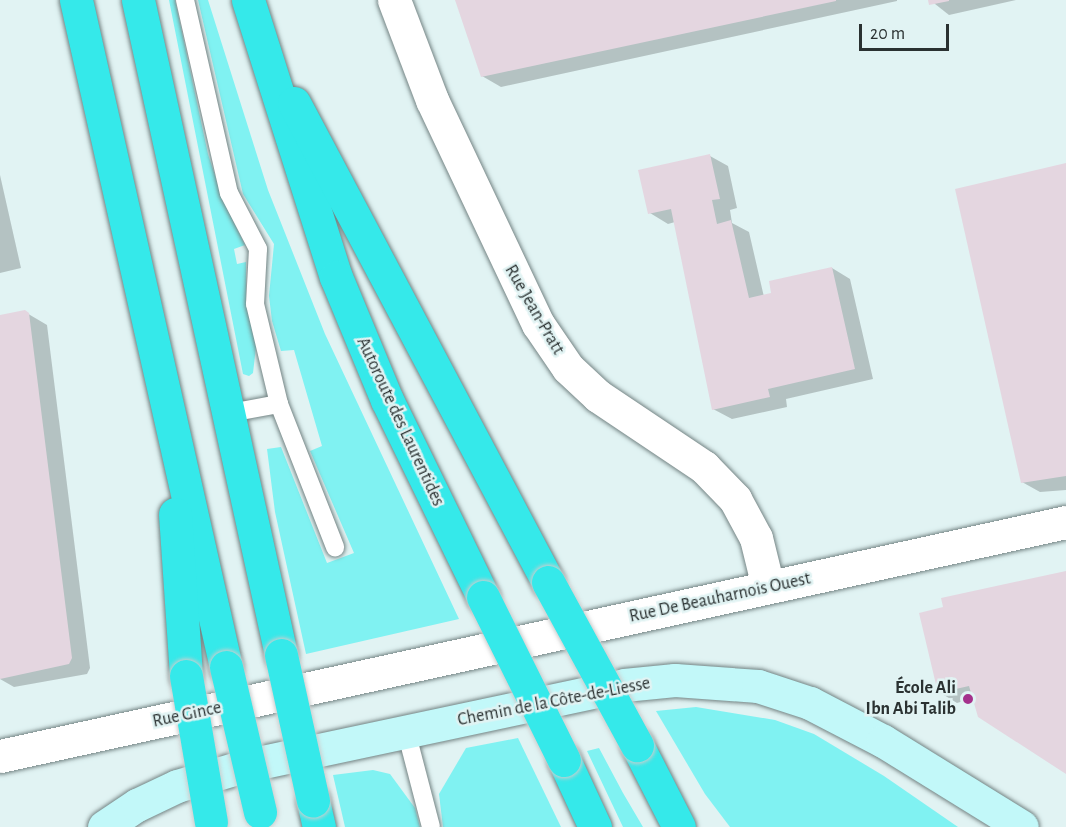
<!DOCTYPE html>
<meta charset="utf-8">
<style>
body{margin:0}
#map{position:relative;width:1066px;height:827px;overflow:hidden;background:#e1f3f3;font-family:"Alegreya Sans",sans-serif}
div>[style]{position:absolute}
.green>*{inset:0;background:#80f2f2}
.shadow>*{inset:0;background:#0003}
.building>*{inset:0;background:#e4d6e0}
.roads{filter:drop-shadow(0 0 2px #748484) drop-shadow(0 0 2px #748484)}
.service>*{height:18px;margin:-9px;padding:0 9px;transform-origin:9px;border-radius:9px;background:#fff}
.minor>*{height:33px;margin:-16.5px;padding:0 16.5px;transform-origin:16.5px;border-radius:16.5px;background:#fff}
.tertiary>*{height:33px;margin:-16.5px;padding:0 16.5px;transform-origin:16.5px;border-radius:16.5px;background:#fff}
.secondary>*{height:33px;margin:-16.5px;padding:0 16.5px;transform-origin:16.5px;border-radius:16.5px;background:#c2f8f9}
.motorway>*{height:33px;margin:-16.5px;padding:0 16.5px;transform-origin:16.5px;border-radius:16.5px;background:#35e9ea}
.bridges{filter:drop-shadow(0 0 2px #cccece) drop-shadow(0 0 2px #cccece)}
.motorway-bridge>*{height:33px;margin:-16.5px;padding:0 16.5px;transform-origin:16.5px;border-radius:16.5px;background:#35e9ea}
.dots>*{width:16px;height:16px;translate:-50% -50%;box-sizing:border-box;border:3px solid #e1f3f3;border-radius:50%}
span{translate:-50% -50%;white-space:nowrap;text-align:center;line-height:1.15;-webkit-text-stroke:5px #e1f3f3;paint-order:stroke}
.street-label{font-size:18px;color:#2a3131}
.poi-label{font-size:18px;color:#2a3131;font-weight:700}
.right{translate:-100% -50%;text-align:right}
.scale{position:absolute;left:859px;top:24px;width:90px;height:27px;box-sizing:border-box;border:3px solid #2a3131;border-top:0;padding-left:8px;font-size:18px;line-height:21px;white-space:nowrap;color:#2a3131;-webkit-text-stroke:4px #e1f3f3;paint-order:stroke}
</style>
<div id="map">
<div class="green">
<i style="clip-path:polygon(169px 0,175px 0,208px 154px,223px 200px,245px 245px,234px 249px,237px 264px,246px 262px,246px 298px,256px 347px,253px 373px,249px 376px,243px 374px)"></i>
<i style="clip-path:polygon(198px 0,208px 0,268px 190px,325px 334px,459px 619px,306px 654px,275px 512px,267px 449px,281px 447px,327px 563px,354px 553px,310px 451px,322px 446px,294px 350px,281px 351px,272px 321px,269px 296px,274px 244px,243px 194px)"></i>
<i style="clip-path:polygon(696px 707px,775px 720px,814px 734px,884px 776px,958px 827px,730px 827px,705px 794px,656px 711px)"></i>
<i style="clip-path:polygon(518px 738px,561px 827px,443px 827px,439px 794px,466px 748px)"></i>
<i style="clip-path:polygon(599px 748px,623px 793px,643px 827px,623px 827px,587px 751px)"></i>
<i style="clip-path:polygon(373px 770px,390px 774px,415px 808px,420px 827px,345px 827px,333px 775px)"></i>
</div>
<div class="shadow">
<i style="clip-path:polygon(456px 0,897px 0,897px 1px,501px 87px,482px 76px)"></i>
<i style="clip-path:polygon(930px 0,1016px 0,949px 15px)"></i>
<i style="clip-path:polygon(710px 156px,728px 166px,737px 208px,730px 210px,732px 223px,749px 232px,764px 297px,832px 268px,850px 279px,873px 379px,786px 399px,787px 407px,732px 419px,713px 409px,675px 222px,668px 224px,650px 213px)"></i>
<i style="clip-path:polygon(1066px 165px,1066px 490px,1040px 492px,1022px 482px)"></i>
<i style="clip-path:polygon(0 175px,21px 268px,0 273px)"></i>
<i style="clip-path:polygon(25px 312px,47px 325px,90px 668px,87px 674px,14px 687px,0 679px,0 317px)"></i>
<i style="clip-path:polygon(1066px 572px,1066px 773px,974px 698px,957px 703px,939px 692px)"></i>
</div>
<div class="building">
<i style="clip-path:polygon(455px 0,836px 0,836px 1px,481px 77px)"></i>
<i style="clip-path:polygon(928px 0,949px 0,949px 1px,929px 5px)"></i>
<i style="clip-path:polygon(710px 154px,720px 199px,712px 200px,717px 224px,731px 220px,749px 298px,771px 293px,769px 281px,832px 267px,855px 369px,768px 389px,770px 397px,712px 410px,671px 209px,648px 214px,638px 170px)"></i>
<i style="clip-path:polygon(1066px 163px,1066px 476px,1021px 483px,955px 189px)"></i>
<i style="clip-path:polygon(25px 310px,29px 313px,72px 658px,69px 664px,0 679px,0 315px)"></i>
<i style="clip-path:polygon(1066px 571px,1066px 774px,978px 717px,969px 686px,938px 693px,919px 613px,943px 607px,941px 598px)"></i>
</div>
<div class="roads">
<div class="service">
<i style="left:185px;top:0;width:198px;rotate:77.2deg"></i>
<i style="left:229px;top:193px;width:63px;rotate:62.6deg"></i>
<i style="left:258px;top:249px;width:55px;rotate:93.1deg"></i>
<i style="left:255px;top:304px;width:103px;rotate:76.5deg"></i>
<i style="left:279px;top:404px;width:154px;rotate:68.6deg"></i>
<i style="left:230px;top:413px;width:50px;rotate:-10.4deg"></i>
<i style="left:406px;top:731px;width:99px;rotate:75.4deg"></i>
</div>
<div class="minor">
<i style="left:394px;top:0;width:107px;rotate:69.2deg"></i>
<i style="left:432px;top:100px;width:248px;rotate:64.7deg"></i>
<i style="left:538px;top:324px;width:53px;rotate:55.7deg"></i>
<i style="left:568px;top:368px;width:41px;rotate:43deg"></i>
<i style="left:598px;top:396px;width:128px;rotate:33.8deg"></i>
<i style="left:704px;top:467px;width:45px;rotate:45.9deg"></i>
<i style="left:735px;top:499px;width:44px;rotate:61.7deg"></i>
<i style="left:756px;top:538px;width:50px;rotate:76.2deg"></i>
</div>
<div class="tertiary">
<i style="left:0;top:756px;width:1091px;rotate:-12.38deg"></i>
</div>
<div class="secondary">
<i style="left:104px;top:827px;width:40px;rotate:-34deg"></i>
<i style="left:137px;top:805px;width:44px;rotate:-25.4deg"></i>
<i style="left:177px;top:786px;width:70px;rotate:-16.6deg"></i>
<i style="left:244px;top:766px;width:389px;rotate:-12deg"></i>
<i style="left:624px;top:685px;width:51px;rotate:-5.6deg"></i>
<i style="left:675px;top:680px;width:83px;rotate:4.1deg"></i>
<i style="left:758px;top:686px;width:55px;rotate:18.1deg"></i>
<i style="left:810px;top:703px;width:82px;rotate:27.5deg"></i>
<i style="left:883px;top:741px;width:163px;rotate:31.7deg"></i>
</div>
<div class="motorway">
<i style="left:76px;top:0;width:684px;rotate:77.33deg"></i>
<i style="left:138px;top:0;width:670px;rotate:77.68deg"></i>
<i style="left:248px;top:0;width:291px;rotate:72.4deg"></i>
<i style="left:336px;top:277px;width:133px;rotate:67.5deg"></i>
<i style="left:387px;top:400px;width:219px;rotate:64deg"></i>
<i style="left:294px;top:103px;width:542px;rotate:62.06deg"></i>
<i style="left:175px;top:514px;width:162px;rotate:86.1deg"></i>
<i style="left:637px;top:745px;width:92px;rotate:62.9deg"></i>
<i style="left:564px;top:760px;width:74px;rotate:65.2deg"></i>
<i style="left:313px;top:801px;width:27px;rotate:77deg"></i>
</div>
</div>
<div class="bridges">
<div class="motorway-bridge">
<i style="left:548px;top:582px;width:186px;rotate:61.4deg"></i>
<i style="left:483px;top:597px;width:182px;rotate:63.6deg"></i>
<i style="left:281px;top:655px;width:149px;rotate:77.6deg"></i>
<i style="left:226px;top:667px;width:149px;rotate:76.8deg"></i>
<i style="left:186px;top:676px;width:148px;rotate:80.3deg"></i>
</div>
</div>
<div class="dots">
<i style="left:968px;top:699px;background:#a4318c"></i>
</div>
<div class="street-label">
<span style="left:534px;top:310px;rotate:60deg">Rue Jean-Pratt</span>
<span style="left:400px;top:422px;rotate:65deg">Autoroute des Laurentides</span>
<span style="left:720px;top:598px;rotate:-12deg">Rue De Beauharnois Ouest</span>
<span style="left:554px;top:702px;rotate:-11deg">Chemin de la Côte-de-Liesse</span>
<span style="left:187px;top:715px;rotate:-12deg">Rue Gince</span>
</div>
<div class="poi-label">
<span class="right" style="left:956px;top:699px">École Ali<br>Ibn Abi Talib</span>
</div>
<div class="scale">20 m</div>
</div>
